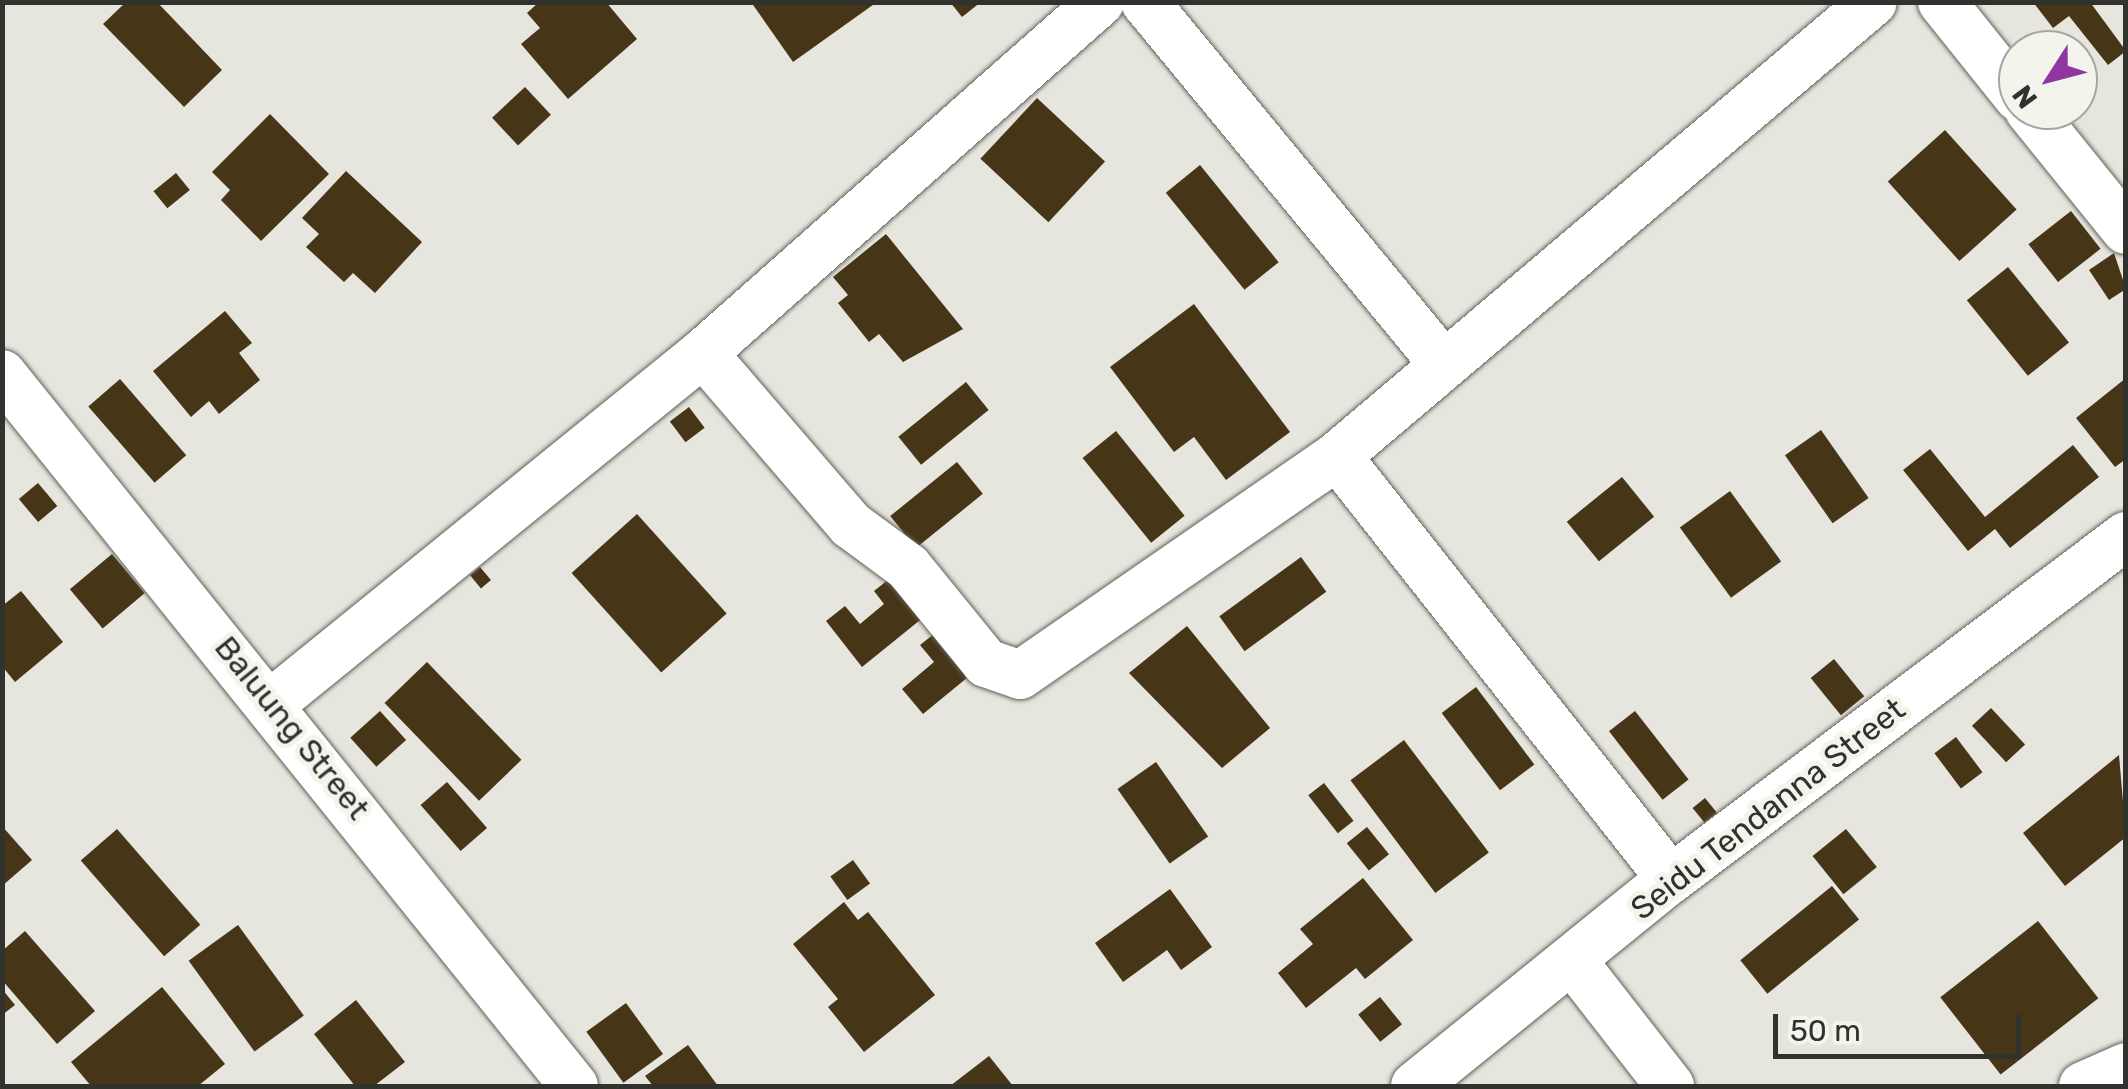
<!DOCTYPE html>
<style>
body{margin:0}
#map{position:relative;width:2128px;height:1089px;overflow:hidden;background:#e6e6de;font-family:Rubik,sans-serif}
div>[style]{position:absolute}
.building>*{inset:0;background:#463517;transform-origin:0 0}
.roads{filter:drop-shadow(0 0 2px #61615a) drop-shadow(0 0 2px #61615a)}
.minor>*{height:48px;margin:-24px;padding:0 24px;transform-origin:24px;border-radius:24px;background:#fff}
span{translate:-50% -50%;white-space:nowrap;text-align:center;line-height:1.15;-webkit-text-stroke:10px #f3f4eb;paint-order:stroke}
.street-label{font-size:32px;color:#31312e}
.frame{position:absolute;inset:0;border:5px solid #31312e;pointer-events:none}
.north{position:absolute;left:1998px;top:30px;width:100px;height:100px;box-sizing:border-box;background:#f3f4eb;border:2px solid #a5a69f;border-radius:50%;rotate:234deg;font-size:28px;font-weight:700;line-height:40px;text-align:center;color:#31312e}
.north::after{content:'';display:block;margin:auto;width:35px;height:45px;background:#8f36a2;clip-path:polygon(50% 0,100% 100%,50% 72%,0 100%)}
.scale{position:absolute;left:1773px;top:1014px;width:248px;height:45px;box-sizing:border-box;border:5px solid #31312e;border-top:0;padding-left:12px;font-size:30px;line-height:35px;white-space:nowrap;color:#31312e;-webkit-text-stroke:8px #f3f4eb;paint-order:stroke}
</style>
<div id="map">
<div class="building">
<i style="clip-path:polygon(126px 2px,157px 2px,222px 70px,184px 107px,103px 24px)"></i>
<i style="clip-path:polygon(539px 2px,606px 2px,637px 39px,568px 99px,521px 44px,540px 28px,527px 13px)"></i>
<i style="clip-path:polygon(751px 2px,877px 2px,793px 62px)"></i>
<i style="clip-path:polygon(950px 2px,981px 2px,962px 17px)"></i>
<i style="clip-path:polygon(2033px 2px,2090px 2px,2126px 51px,2108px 65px,2069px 16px,2053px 28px)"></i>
<i style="left:525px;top:87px;width:38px;height:45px;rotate:47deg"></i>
<i style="left:1037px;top:98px;width:93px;height:83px;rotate:43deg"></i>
<i style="clip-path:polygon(270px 114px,329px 174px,261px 241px,221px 200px,230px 190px,212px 172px)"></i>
<i style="left:1945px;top:130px;width:107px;height:77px;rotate:48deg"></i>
<i style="left:1200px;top:165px;width:125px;height:44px;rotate:51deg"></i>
<i style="clip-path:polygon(346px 171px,422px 242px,375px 293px,353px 273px,344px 282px,306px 247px,319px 234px,302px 218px)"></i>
<i style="left:176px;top:173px;width:22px;height:29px;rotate:51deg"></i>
<i style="left:2071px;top:211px;width:48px;height:54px;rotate:52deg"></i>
<i style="clip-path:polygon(886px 234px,963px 329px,903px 362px,879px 334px,869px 342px,838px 303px,848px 295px,833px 277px)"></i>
<i style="clip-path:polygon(2114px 253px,2126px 289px,2109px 300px,2089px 270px)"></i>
<i style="left:2008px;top:267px;width:97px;height:53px;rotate:51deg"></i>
<i style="clip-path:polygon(1194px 304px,1290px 432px,1226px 480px,1194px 437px,1174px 452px,1110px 367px)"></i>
<i style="clip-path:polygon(225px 311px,252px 343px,239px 353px,260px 380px,219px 414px,209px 401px,191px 417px,153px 371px)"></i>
<i style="clip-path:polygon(2126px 378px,2126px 459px,2115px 467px,2076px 418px)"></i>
<i style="left:120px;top:379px;width:101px;height:42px;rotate:49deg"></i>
<i style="left:966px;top:382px;width:36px;height:87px;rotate:51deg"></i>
<i style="left:689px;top:407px;width:26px;height:24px;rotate:53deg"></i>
<i style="left:1821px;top:430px;width:83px;height:44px;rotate:55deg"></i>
<i style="left:1116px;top:431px;width:109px;height:43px;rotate:51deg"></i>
<i style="clip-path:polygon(2073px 445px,2099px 477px,2010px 548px,1995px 529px,1968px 551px,1903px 470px,1930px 449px,1985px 517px)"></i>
<i style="left:957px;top:462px;width:41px;height:86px;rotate:51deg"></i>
<i style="left:1622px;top:477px;width:51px;height:71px;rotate:51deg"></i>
<i style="left:38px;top:483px;width:30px;height:25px;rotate:50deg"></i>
<i style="left:1730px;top:491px;width:87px;height:62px;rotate:54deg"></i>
<i style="left:637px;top:514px;width:134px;height:88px;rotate:48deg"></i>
<i style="left:112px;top:554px;width:51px;height:55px;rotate:50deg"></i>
<i style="left:1301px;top:557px;width:43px;height:101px;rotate:54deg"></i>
<i style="left:480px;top:567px;width:17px;height:13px;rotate:50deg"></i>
<i style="clip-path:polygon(903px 568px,935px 608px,862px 667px,826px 621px,845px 606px,860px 624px,884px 604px,874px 591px)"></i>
<i style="clip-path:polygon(21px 591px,63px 642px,15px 682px,2px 666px,2px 606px)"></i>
<i style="clip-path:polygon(944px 626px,979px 668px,923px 714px,902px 689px,934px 662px,920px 645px)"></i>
<i style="clip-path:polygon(1187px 626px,1270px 728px,1222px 768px,1129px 673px)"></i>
<i style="left:1834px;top:659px;width:48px;height:30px;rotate:51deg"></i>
<i style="left:427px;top:662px;width:136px;height:59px;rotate:46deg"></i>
<i style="left:1476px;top:687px;width:97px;height:43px;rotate:53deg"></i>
<i style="left:1991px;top:708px;width:50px;height:26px;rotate:47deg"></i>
<i style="left:380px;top:711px;width:39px;height:40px;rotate:48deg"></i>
<i style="left:1635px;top:711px;width:87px;height:33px;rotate:52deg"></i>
<i style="left:1956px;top:737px;width:44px;height:27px;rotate:53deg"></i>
<i style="left:1404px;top:740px;width:141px;height:67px;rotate:53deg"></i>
<i style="clip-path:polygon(2119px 755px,2126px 837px,2065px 886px,2023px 833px)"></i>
<i style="left:1156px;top:762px;width:91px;height:47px;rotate:55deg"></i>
<i style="left:447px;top:782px;width:61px;height:35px;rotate:49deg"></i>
<i style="left:1324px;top:783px;width:48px;height:20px;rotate:52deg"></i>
<i style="left:1705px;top:798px;width:19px;height:16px;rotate:51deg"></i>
<i style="clip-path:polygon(2px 826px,32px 860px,2px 886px)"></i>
<i style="left:1367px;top:827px;width:35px;height:26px;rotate:51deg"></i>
<i style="left:117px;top:829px;width:127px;height:48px;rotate:49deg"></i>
<i style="left:1846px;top:829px;width:49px;height:43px;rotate:51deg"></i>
<i style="left:853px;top:860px;width:29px;height:28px;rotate:54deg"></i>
<i style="clip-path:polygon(1363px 878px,1413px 940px,1365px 979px,1356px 968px,1306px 1008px,1278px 973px,1313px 944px,1300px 929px)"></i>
<i style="left:1832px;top:886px;width:43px;height:118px;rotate:51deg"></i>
<i style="clip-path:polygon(1170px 889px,1212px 947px,1181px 970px,1167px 950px,1123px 982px,1095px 943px)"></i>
<i style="clip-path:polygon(844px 902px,858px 920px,868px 912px,935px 995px,864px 1052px,828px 1007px,838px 999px,793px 944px)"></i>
<i style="left:2038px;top:921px;width:98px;height:124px;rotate:52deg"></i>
<i style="left:238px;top:925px;width:112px;height:61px;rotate:54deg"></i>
<i style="clip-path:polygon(25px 931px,95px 1011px,57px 1044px,2px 980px,2px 951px)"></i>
<i style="clip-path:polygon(162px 987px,225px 1064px,198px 1086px,91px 1086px,71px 1062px)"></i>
<i style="clip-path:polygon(2px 989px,15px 1005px,2px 1015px)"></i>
<i style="left:1380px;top:997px;width:35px;height:28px;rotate:51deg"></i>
<i style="clip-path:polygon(356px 1000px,405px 1062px,374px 1086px,355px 1086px,314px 1034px)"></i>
<i style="left:626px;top:1003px;width:63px;height:49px;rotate:54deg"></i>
<i style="clip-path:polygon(688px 1045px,718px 1086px,653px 1086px,645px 1076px)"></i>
<i style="clip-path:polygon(989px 1056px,1013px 1086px,950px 1086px)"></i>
</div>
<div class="roads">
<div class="minor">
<i style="left:1145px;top:2px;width:467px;rotate:50.5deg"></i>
<i style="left:1942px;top:2px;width:122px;rotate:51.3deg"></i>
<i style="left:2029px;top:110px;width:154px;rotate:51.1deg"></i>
<i style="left:703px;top:353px;width:227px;rotate:49.3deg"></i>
<i style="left:851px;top:525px;width:71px;rotate:36.4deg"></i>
<i style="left:908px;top:567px;width:124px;rotate:50.9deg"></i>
<i style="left:986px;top:663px;width:36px;rotate:19deg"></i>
<i style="left:1020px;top:675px;width:385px;rotate:-34.6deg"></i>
<i style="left:1337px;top:456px;width:702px;rotate:-40.27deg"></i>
<i style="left:2px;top:374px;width:913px;rotate:51.22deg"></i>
<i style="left:1337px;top:456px;width:539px;rotate:51.71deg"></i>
<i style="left:273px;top:702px;width:554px;rotate:-39.06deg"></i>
<i style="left:703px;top:353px;width:530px;rotate:-41.48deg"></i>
<i style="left:1575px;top:964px;width:155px;rotate:52.1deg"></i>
<i style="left:1415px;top:1086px;width:329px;rotate:-39deg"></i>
<i style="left:1671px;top:879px;width:570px;rotate:-37.01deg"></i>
<i style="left:2083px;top:1086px;width:47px;rotate:-23.8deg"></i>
</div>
</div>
<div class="street-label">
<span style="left:292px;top:728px;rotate:51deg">Baluung Street</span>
<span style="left:1768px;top:809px;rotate:-38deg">Seidu Tendanna Street</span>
</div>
<div class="frame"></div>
<div class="north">N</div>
<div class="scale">50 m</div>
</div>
